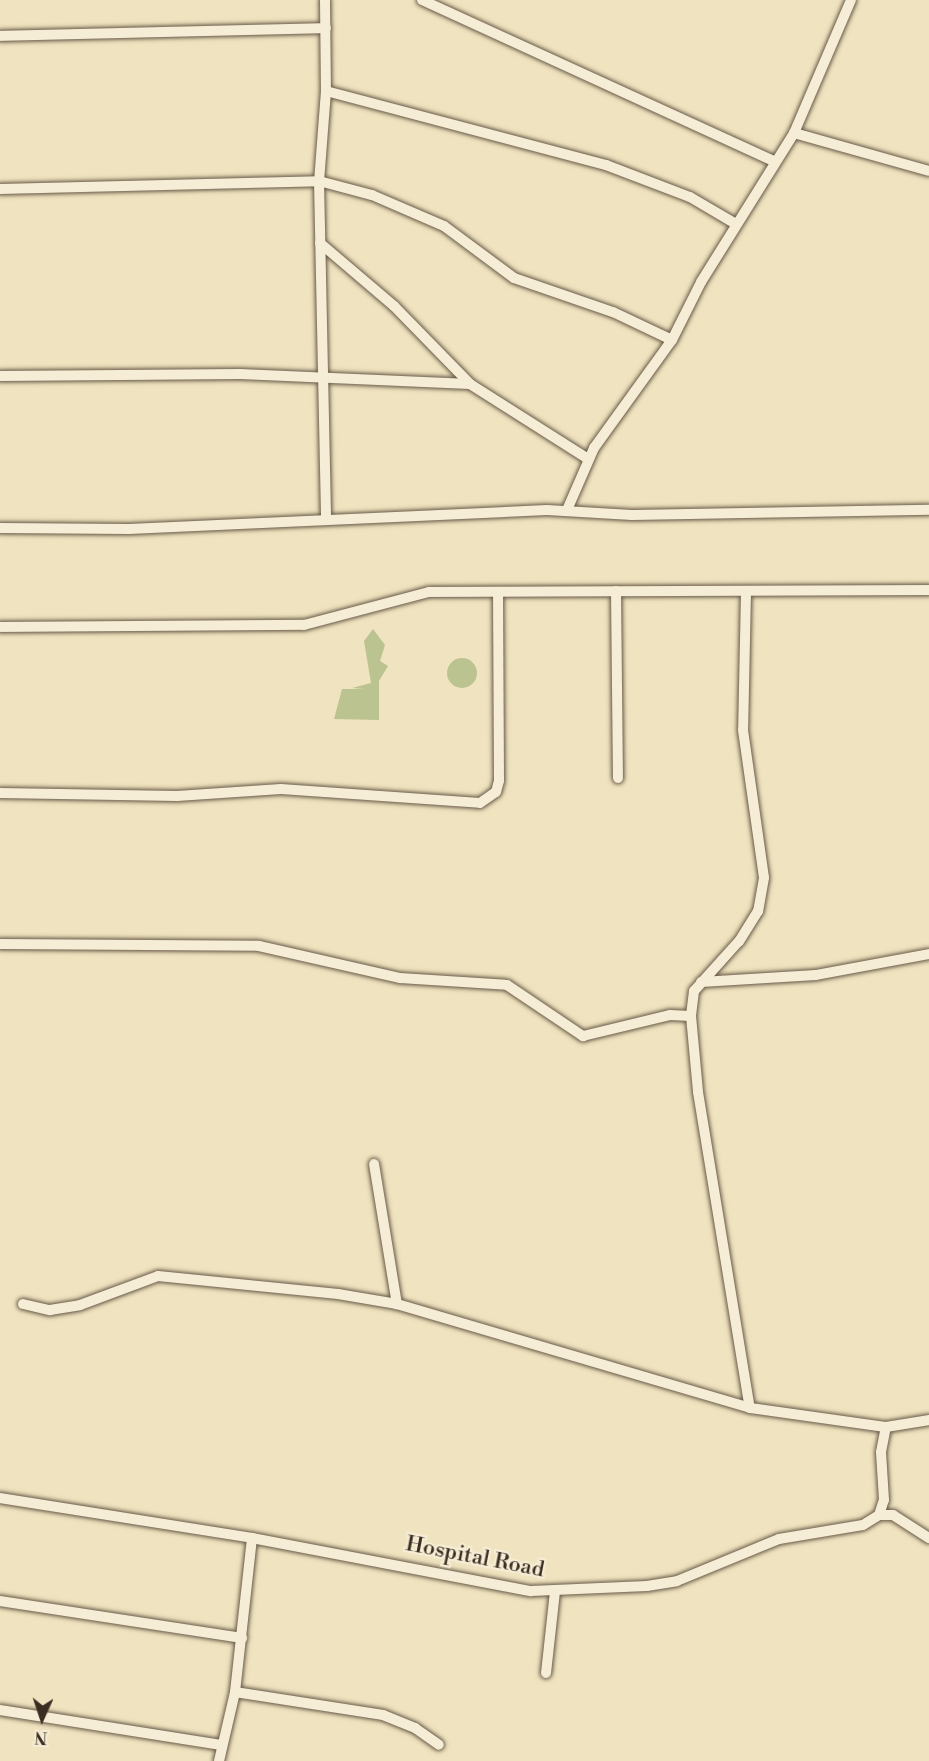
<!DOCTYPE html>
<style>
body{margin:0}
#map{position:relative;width:929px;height:1761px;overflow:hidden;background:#f0e3bf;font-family:"Libre Bodoni",serif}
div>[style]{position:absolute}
.green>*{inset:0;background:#bbc391}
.round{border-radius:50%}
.roads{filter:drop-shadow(0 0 2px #685a48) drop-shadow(0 0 2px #685a48)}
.minor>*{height:10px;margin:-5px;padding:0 5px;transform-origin:5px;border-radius:5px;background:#f5edd5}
span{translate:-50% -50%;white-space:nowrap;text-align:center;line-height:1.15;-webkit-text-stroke:4.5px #f5edd5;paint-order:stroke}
.street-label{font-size:22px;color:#3b2d21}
.north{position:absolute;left:12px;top:1689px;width:60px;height:60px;-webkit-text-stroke:4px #f5edd5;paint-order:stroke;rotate:183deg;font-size:16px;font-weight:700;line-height:24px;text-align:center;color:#3b2d21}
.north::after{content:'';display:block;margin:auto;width:21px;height:27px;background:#3b2d21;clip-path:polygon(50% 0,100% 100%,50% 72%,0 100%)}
</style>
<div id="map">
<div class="green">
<i style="clip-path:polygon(373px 629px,385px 645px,380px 661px,388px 666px,379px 681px,379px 720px,334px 719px,342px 689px,364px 689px,352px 688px,371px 683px,364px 641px)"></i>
<i class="round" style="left:447px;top:658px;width:30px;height:30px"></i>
</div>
<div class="roads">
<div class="minor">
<i style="left:325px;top:0;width:91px;rotate:89.4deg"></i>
<i style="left:326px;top:91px;width:90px;rotate:94.4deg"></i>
<i style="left:319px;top:181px;width:337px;rotate:88.8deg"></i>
<i style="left:422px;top:0;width:387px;rotate:24.6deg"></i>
<i style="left:0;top:36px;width:326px;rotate:-1.4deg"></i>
<i style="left:326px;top:91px;width:290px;rotate:14.8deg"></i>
<i style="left:606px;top:165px;width:90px;rotate:20.9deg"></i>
<i style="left:690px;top:197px;width:53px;rotate:30.4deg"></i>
<i style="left:794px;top:133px;width:140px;rotate:15.7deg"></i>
<i style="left:0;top:189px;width:319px;rotate:-1.4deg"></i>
<i style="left:319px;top:181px;width:55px;rotate:14.8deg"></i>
<i style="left:372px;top:195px;width:78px;rotate:23.3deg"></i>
<i style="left:444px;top:226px;width:87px;rotate:36.6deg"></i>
<i style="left:514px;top:278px;width:105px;rotate:19deg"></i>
<i style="left:613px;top:312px;width:65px;rotate:25.4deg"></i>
<i style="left:320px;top:243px;width:97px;rotate:40.4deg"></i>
<i style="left:394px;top:306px;width:109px;rotate:45.7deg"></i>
<i style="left:0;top:376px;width:240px;rotate:-0.5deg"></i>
<i style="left:240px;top:374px;width:230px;rotate:2.5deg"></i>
<i style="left:470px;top:384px;width:140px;rotate:32.4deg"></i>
<i style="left:567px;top:510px;width:68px;rotate:-66.5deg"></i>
<i style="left:594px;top:448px;width:133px;rotate:-54.2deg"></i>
<i style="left:672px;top:340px;width:65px;rotate:-63.4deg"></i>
<i style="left:701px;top:282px;width:176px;rotate:-58deg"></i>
<i style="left:794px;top:133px;width:145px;rotate:-66.8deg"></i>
<i style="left:0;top:528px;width:129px;rotate:0.4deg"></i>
<i style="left:129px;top:529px;width:418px;rotate:-2.6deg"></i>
<i style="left:547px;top:510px;width:85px;rotate:3.4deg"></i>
<i style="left:632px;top:515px;width:297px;rotate:-1deg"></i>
<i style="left:616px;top:591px;width:187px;rotate:89.4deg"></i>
<i style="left:746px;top:592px;width:138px;rotate:91.2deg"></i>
<i style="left:743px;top:730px;width:149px;rotate:81.9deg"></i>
<i style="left:764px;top:878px;width:34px;rotate:100deg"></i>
<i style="left:758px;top:911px;width:36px;rotate:122deg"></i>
<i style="left:739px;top:941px;width:67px;rotate:132deg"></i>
<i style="left:694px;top:991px;width:25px;rotate:97deg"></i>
<i style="left:691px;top:1016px;width:76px;rotate:84.7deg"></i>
<i style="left:698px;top:1092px;width:320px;rotate:80.7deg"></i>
<i style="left:0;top:627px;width:304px;rotate:-0.4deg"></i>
<i style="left:304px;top:625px;width:129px;rotate:-14.8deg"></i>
<i style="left:429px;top:592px;width:500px;rotate:-0.23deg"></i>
<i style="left:0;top:793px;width:177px;rotate:1deg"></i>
<i style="left:177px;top:796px;width:104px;rotate:-3.9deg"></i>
<i style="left:281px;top:789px;width:199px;rotate:4deg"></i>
<i style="left:480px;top:803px;width:19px;rotate:-35deg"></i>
<i style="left:496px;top:792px;width:11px;rotate:-75deg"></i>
<i style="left:499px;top:781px;width:187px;rotate:-90.3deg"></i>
<i style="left:0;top:944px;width:259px;rotate:0.4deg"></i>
<i style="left:259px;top:946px;width:145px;rotate:12.8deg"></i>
<i style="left:400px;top:978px;width:107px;rotate:3.7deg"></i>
<i style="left:507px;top:985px;width:92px;rotate:33.9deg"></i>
<i style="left:583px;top:1036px;width:89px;rotate:-13.6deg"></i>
<i style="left:670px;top:1015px;width:21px;rotate:3deg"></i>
<i style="left:701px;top:982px;width:115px;rotate:-3.5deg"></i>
<i style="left:816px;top:975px;width:115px;rotate:-10.5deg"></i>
<i style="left:374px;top:1164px;width:142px;rotate:80.7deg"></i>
<i style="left:23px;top:1304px;width:28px;rotate:13deg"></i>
<i style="left:50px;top:1310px;width:30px;rotate:-9deg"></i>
<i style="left:80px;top:1305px;width:83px;rotate:-20.4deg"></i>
<i style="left:158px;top:1276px;width:181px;rotate:5.7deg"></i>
<i style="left:338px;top:1294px;width:60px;rotate:9.6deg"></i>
<i style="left:397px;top:1304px;width:368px;rotate:16.4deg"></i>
<i style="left:750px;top:1408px;width:137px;rotate:8deg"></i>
<i style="left:0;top:1498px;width:255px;rotate:9deg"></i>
<i style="left:879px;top:1515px;width:14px"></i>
<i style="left:893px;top:1515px;width:43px;rotate:32.6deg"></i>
<i style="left:0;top:1601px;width:245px;rotate:8.7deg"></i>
<i style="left:546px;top:1673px;width:82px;rotate:-83.7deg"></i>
<i style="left:235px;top:1692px;width:150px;rotate:8.8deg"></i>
<i style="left:383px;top:1715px;width:35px;rotate:22deg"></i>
<i style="left:415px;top:1728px;width:29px;rotate:35deg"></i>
<i style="left:0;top:1710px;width:224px;rotate:9deg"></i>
<i style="left:219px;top:1761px;width:71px;rotate:-76.9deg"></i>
<i style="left:235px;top:1692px;width:155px;rotate:-83.7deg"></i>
<i style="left:252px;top:1538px;width:284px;rotate:10.8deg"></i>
<i style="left:531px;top:1591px;width:116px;rotate:-2.5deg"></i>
<i style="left:647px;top:1586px;width:30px;rotate:-9deg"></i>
<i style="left:677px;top:1581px;width:110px;rotate:-22.4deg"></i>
<i style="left:779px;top:1539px;width:85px;rotate:-9.5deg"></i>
<i style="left:863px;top:1525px;width:19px;rotate:-32deg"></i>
<i style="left:879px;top:1515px;width:16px;rotate:-72deg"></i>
<i style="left:884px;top:1500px;width:48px;rotate:-93.6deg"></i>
<i style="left:881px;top:1452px;width:25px;rotate:-79deg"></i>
<i style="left:886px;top:1427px;width:44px;rotate:-9.2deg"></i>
</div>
</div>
<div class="street-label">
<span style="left:475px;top:1557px;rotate:11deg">Hospital Road</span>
</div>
<div class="north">N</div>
</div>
